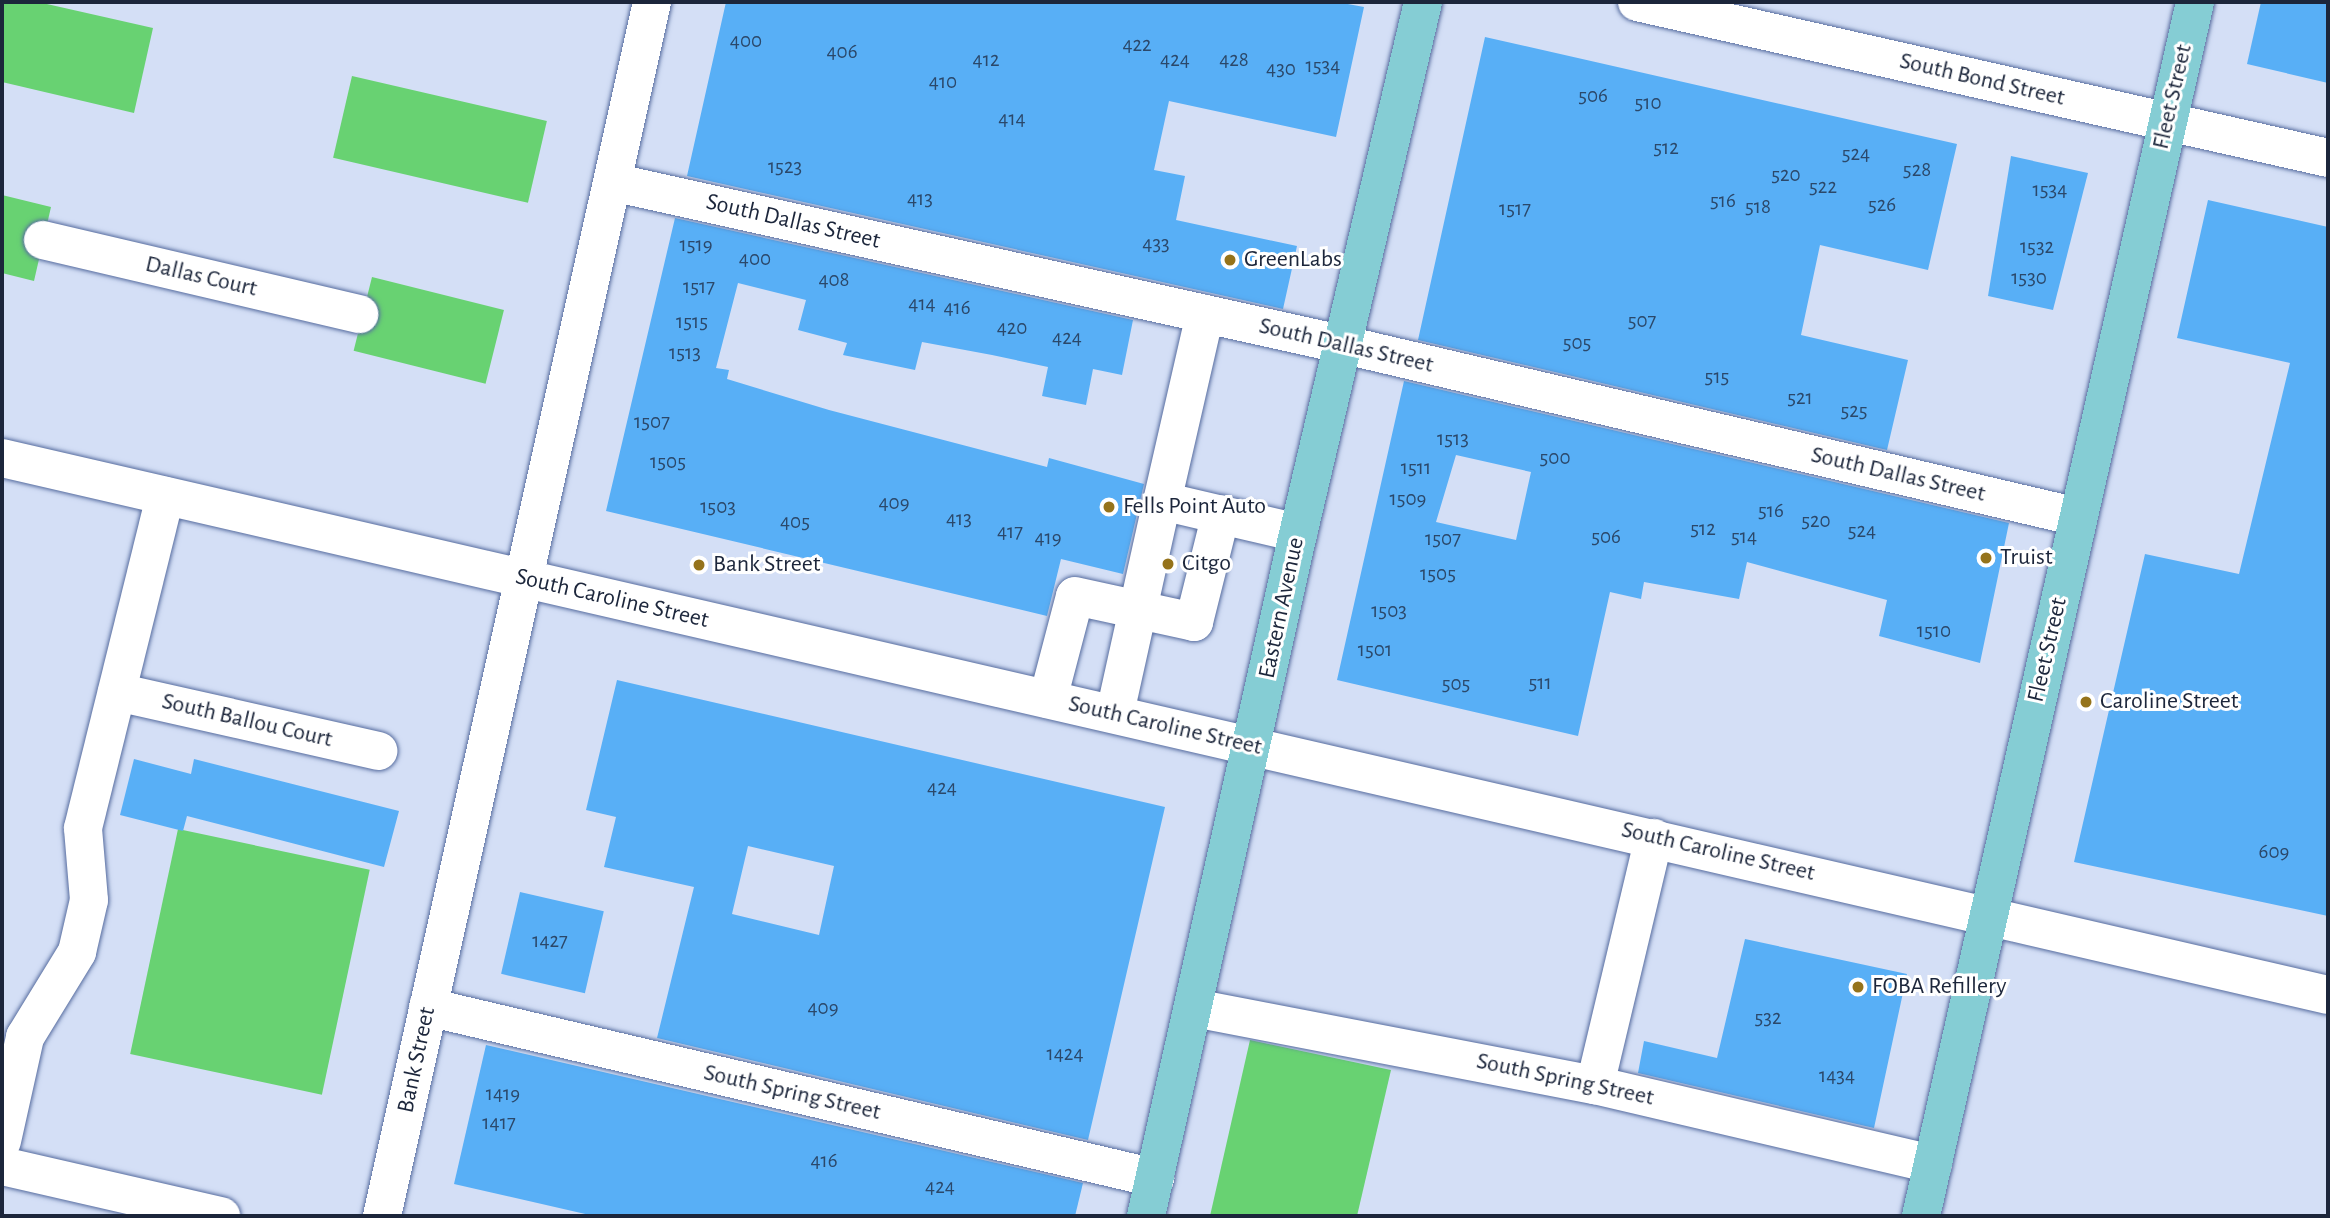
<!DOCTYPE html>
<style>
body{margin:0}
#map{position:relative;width:2330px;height:1218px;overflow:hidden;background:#d4dff6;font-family:"Alegreya Sans",sans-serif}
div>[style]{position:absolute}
.green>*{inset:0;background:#68d272;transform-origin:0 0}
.building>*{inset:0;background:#58aff6;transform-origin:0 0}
.roads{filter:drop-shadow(0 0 2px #566c9f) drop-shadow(0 0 2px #566c9f)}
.minor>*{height:38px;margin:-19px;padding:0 19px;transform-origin:19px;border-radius:19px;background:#fff}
.major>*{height:38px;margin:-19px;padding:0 19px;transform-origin:19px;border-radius:19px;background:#85cdd4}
.dots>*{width:19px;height:19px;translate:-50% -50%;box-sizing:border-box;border:4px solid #fff;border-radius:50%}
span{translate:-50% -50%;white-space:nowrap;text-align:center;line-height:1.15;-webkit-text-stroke:6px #fff;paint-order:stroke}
.number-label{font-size:21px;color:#2b486a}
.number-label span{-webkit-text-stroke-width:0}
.street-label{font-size:24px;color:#1c263b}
.poi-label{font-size:24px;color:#1c263b}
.left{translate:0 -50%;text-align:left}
.frame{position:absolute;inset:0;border:4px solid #1c263b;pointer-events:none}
</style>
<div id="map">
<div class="green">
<i style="clip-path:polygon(2px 2px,38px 2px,153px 28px,134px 113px,2px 82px)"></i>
<i style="left:352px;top:76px;width:200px;height:84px;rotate:13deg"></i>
<i style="clip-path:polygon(2px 195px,51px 207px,34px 281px,2px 273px)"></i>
<i style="left:372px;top:277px;width:136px;height:76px;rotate:14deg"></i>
<i style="left:178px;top:829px;width:196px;height:230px;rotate:12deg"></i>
<i style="clip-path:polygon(1250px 1040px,1391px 1070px,1357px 1216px,1210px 1216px)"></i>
</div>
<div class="building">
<i style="clip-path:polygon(726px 2px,1337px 2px,1364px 7px,1336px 137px,1169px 101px,1154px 170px,1185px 176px,1176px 220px,1297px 246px,1283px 309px,687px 176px)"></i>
<i style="clip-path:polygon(2261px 2px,2328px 2px,2328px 83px,2247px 64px)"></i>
<i style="clip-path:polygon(1485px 37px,1957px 144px,1928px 270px,1820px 245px,1801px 335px,1908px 360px,1887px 450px,1418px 340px)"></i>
<i style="clip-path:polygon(2011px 156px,2088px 173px,2053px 310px,1988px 296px)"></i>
<i style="clip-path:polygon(2208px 200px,2328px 227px,2328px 916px,2074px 862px,2145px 554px,2239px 574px,2290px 363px,2177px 338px)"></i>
<i style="clip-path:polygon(675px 218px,1133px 320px,1122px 375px,1093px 369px,1086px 405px,1042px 396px,1048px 367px,992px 355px,922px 342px,915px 370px,843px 355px,847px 343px,798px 330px,806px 300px,738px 283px,716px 368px,729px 370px,727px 379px,829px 410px,1047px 467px,1049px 458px,1144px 484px,1123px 574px,1061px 559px,1047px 616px,606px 511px)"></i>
<i style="clip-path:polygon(evenodd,1404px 381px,2009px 523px,1980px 663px,1879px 636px,1887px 600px,1747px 562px,1739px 599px,1644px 582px,1641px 599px,1610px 592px,1578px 736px,1337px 680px,1404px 381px,1456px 455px,1531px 472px,1516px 540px,1436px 522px,1456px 455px)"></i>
<i style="clip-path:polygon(evenodd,617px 680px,1165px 807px,1088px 1140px,657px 1038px,694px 887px,604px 867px,616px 817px,586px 810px,617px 680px,748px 846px,834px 866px,819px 935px,732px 914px,748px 846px)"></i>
<i style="clip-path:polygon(134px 759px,191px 774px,194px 759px,399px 811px,384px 867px,187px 816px,183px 831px,120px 815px)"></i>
<i style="left:520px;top:892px;width:86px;height:84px;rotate:13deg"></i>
<i style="clip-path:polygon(1745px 939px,1907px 974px,1874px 1128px,1638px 1073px,1644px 1041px,1717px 1058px)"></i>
<i style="clip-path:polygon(486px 1045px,1083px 1183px,1075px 1216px,594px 1216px,454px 1184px)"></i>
</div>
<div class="roads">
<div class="minor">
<i style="left:1637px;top:2px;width:708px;rotate:12.72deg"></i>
<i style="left:612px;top:182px;width:751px;rotate:12.54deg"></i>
<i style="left:1345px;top:345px;width:753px;rotate:13.21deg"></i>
<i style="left:43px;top:240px;width:325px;rotate:13.2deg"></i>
<i style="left:1205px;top:314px;width:192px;rotate:102.9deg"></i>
<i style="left:1162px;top:501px;width:140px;rotate:13.2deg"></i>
<i style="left:2px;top:458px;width:2387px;rotate:13deg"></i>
<i style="left:117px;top:692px;width:268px;rotate:12.7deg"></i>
<i style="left:1048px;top:699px;width:106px;rotate:-75.3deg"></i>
<i style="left:1075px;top:596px;width:122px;rotate:12.3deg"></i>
<i style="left:1194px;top:622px;width:111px;rotate:-76deg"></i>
<i style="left:1115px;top:713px;width:217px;rotate:-77.5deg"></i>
<i style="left:428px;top:1007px;width:747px;rotate:13.24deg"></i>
<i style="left:1194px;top:1008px;width:408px;rotate:10.9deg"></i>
<i style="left:1595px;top:1085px;width:347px;rotate:13.2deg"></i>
<i style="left:1595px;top:1085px;width:254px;rotate:-76.6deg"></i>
<i style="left:2px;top:1141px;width:107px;rotate:-77.5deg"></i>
<i style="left:25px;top:1037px;width:100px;rotate:-58.5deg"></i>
<i style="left:77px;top:952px;width:53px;rotate:-77deg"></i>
<i style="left:89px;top:900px;width:72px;rotate:-94.8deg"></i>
<i style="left:83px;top:828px;width:342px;rotate:-76.1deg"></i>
<i style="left:2px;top:1166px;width:225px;rotate:12.9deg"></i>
<i style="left:382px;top:1216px;width:1244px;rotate:-77.46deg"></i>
</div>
<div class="major">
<i style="left:1146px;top:1216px;width:685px;rotate:-77.44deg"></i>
<i style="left:1295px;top:547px;width:560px;rotate:-76.78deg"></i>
<i style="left:1921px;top:1216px;width:1245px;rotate:-77.28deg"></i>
</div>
</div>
<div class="dots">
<i style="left:1230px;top:260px;background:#95731b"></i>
<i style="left:1109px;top:507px;background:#95731b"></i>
<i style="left:1986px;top:558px;background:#95731b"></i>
<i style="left:1168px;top:564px;background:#95731b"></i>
<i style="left:699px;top:565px;background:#95731b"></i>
<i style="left:2086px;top:702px;background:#95731b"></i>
<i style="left:1858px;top:987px;background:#95731b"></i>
</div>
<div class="number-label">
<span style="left:746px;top:41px">400</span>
<span style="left:1137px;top:45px">422</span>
<span style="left:842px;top:52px">406</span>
<span style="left:986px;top:60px">412</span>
<span style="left:1175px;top:60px">424</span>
<span style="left:1234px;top:60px">428</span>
<span style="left:1323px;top:66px">1534</span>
<span style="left:1281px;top:69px">430</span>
<span style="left:943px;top:82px">410</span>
<span style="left:1593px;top:96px">506</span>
<span style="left:1648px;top:103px">510</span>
<span style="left:1012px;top:119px">414</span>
<span style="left:1666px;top:148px">512</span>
<span style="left:1856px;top:154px">524</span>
<span style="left:785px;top:167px">1523</span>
<span style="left:1917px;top:170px">528</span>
<span style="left:1786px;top:175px">520</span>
<span style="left:1823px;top:187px">522</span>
<span style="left:2050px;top:190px">1534</span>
<span style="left:920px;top:199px">413</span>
<span style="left:1723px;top:201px">516</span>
<span style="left:1882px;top:205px">526</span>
<span style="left:1758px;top:207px">518</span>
<span style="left:1515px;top:209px">1517</span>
<span style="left:1156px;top:244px">433</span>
<span style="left:696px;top:245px">1519</span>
<span style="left:2037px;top:247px">1532</span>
<span style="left:755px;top:259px">400</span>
<span style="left:2029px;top:278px">1530</span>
<span style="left:834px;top:280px">408</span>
<span style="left:699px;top:287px">1517</span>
<span style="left:922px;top:304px">414</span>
<span style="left:957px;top:308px">416</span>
<span style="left:1642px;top:321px">507</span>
<span style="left:692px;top:322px">1515</span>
<span style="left:1012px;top:328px">420</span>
<span style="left:1067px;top:338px">424</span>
<span style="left:1577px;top:343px">505</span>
<span style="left:685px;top:353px">1513</span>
<span style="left:1717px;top:377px">515</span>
<span style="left:1800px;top:398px">521</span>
<span style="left:1854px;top:411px">525</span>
<span style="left:652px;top:422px">1507</span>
<span style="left:1453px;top:439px">1513</span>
<span style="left:1555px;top:458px">500</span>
<span style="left:668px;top:462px">1505</span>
<span style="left:1416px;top:468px">1511</span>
<span style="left:1408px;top:499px">1509</span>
<span style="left:894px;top:503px">409</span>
<span style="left:718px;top:507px">1503</span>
<span style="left:1771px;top:511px">516</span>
<span style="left:959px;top:519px">413</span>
<span style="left:1816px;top:521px">520</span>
<span style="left:795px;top:522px">405</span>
<span style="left:1703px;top:529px">512</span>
<span style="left:1862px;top:531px">524</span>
<span style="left:1010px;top:532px">417</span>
<span style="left:1606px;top:537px">506</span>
<span style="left:1744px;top:537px">514</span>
<span style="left:1048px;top:538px">419</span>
<span style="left:1443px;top:539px">1507</span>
<span style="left:1438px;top:574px">1505</span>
<span style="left:1389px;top:611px">1503</span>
<span style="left:1934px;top:631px">1510</span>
<span style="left:1375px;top:650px">1501</span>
<span style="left:1540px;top:683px">511</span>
<span style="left:1456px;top:684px">505</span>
<span style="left:942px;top:788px">424</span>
<span style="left:2274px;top:852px">609</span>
<span style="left:550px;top:941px">1427</span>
<span style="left:823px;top:1008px">409</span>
<span style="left:1768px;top:1018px">532</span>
<span style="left:1065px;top:1054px">1424</span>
<span style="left:1837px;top:1076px">1434</span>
<span style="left:503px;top:1094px">1419</span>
<span style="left:499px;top:1123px">1417</span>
<span style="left:824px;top:1161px">416</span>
<span style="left:940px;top:1187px">424</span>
</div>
<div class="street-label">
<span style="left:1982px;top:80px;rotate:13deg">South Bond Street</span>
<span style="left:2173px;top:97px;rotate:-77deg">Fleet Street</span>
<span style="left:793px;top:222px;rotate:13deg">South Dallas Street</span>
<span style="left:201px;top:277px;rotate:13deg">Dallas Court</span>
<span style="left:1346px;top:346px;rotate:13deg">South Dallas Street</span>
<span style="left:1898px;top:475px;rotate:13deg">South Dallas Street</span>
<span style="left:612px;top:599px;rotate:13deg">South Caroline Street</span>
<span style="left:1282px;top:608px;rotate:-78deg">Eastern Avenue</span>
<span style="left:2048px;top:650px;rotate:-77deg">Fleet Street</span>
<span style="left:247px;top:721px;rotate:13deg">South Ballou Court</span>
<span style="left:1165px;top:726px;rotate:13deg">South Caroline Street</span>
<span style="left:1718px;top:852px;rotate:13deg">South Caroline Street</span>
<span style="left:417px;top:1060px;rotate:-78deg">Bank Street</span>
<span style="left:1565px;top:1080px;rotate:12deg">South Spring Street</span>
<span style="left:792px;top:1093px;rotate:13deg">South Spring Street</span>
</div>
<div class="poi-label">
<span class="left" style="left:1244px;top:260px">GreenLabs</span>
<span class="left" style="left:1123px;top:507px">Fells Point Auto</span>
<span class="left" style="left:2000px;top:558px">Truist</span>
<span class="left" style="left:1182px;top:564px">Citgo</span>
<span class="left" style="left:713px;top:565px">Bank Street</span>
<span class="left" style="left:2100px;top:702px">Caroline Street</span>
<span class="left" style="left:1872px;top:987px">FOBA Refillery</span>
</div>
<div class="frame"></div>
</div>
